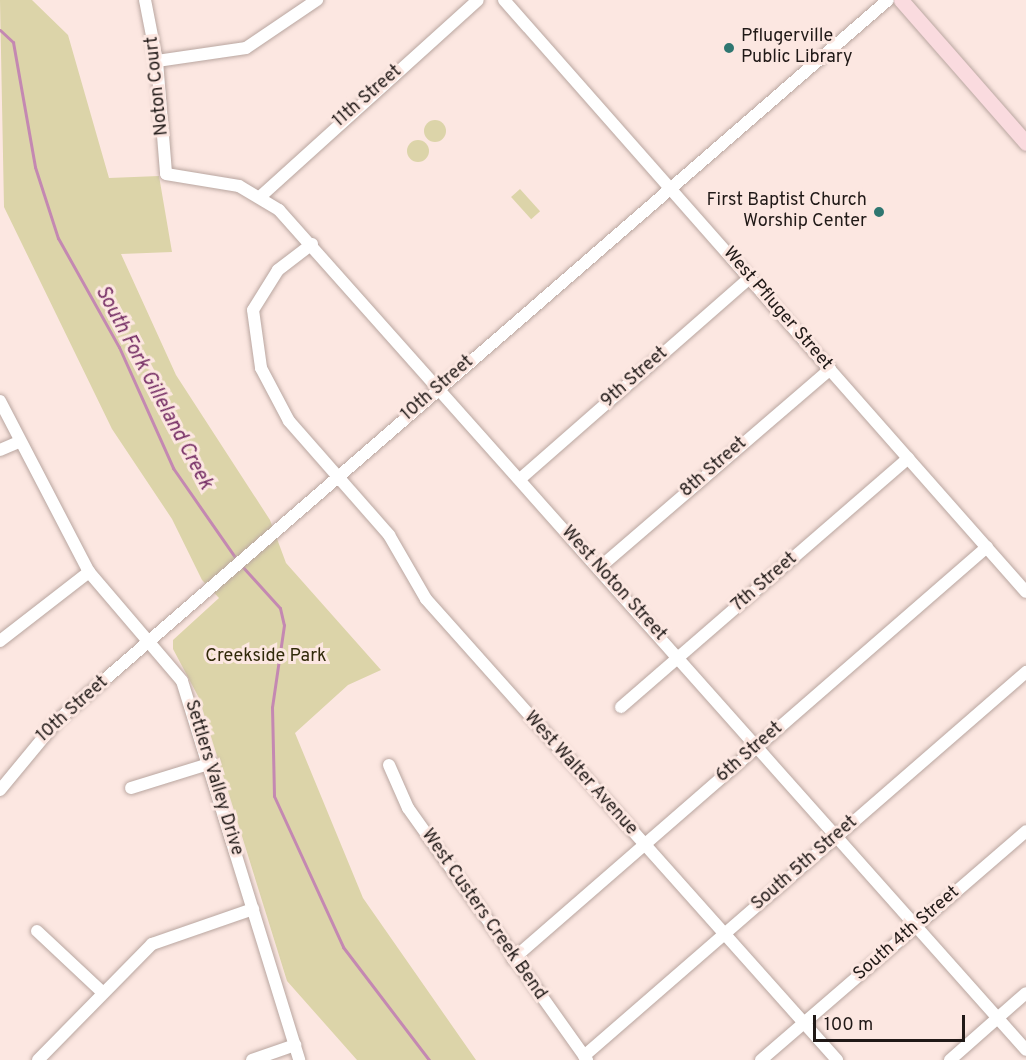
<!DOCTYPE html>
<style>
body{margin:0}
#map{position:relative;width:1026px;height:1060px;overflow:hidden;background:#fce7e1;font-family:Overpass,sans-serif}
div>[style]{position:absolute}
.green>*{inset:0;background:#dcd4a9;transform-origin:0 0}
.round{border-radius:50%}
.stream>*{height:3px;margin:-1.5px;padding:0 1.5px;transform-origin:1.5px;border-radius:1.5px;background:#c488b2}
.roads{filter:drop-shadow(0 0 2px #b9a6a0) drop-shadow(0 0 2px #b9a6a0)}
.minor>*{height:12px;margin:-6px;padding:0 6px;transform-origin:6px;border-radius:6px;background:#fff}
.major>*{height:15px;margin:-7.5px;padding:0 7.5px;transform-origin:7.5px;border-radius:7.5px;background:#fadbdf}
.dots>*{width:16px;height:16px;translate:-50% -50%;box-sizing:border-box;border:3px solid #fce7e1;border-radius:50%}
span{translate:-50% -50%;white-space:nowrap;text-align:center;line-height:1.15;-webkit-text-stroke:6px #fce7e1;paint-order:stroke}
.poi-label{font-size:18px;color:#201917}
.left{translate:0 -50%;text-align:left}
.right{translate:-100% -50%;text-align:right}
.street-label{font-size:18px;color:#201917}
.park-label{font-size:18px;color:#312a0a}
.water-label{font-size:20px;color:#752d64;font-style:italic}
.scale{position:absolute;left:813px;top:1015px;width:152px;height:27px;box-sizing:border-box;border:3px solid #201917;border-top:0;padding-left:8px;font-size:18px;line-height:21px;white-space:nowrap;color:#201917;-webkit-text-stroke:4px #fce7e1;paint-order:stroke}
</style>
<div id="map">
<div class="green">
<i style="clip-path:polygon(0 0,32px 0,68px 35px,109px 178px,159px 176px,172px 252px,121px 254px,176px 375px,270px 520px,286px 563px,381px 670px,348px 685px,295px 733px,363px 898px,476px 1060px,357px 1060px,287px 981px,199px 698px,173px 649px,173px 640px,219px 598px,202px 580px,172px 519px,112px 429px,4px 207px)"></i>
<i class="round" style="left:424px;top:120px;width:22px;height:22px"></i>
<i class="round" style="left:407px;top:140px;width:22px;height:22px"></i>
<i style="left:520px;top:189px;width:30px;height:12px;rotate:48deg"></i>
</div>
<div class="stream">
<i style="left:0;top:30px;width:18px;rotate:43deg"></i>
<i style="left:13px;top:42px;width:127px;rotate:80deg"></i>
<i style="left:35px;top:167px;width:75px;rotate:72.1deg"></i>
<i style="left:58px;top:238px;width:125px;rotate:60.8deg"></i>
<i style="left:119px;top:347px;width:133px;rotate:65.9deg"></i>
<i style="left:173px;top:468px;width:112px;rotate:55.2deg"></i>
<i style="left:241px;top:565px;width:58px;rotate:47.8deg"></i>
<i style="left:280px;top:608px;width:17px;rotate:77deg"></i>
<i style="left:284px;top:625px;width:83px;rotate:98.3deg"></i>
<i style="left:272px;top:707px;width:89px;rotate:88.7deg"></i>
<i style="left:274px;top:796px;width:166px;rotate:65.4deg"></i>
<i style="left:343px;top:947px;width:142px;rotate:52.7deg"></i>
</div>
<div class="roads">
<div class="minor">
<i style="left:145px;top:0;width:62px;rotate:78.9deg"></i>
<i style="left:157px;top:61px;width:113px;rotate:85.4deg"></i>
<i style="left:166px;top:174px;width:74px;rotate:9.3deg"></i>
<i style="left:239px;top:186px;width:47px;rotate:31deg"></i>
<i style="left:279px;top:210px;width:1124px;rotate:48.35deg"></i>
<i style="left:504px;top:0;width:789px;rotate:48.6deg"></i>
<i style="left:157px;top:61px;width:90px;rotate:-8.3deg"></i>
<i style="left:246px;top:48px;width:86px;rotate:-34.1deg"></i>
<i style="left:261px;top:196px;width:292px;rotate:-42.1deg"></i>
<i style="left:312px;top:244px;width:43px;rotate:142.6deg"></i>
<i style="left:278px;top:270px;width:47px;rotate:122deg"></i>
<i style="left:253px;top:310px;width:59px;rotate:82.1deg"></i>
<i style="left:261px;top:368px;width:60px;rotate:62.2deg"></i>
<i style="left:289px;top:421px;width:152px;rotate:48.7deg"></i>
<i style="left:389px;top:535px;width:74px;rotate:60deg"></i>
<i style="left:426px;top:599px;width:618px;rotate:48.28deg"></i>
<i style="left:0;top:401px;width:193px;rotate:62.5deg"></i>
<i style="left:89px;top:572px;width:143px;rotate:49.5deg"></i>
<i style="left:182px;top:681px;width:397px;rotate:72.8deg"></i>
<i style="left:0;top:450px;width:21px;rotate:-23deg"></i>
<i style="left:520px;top:479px;width:305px;rotate:-41.2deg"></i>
<i style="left:599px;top:568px;width:305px;rotate:-40.7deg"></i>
<i style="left:0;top:641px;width:113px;rotate:-37.8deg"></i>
<i style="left:621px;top:707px;width:380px;rotate:-40.9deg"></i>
<i style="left:389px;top:765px;width:47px;rotate:66.2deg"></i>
<i style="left:408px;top:808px;width:309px;rotate:54.6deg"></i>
<i style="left:131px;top:788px;width:85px;rotate:-17.2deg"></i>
<i style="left:0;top:790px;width:89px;rotate:-50.4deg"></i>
<i style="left:57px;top:721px;width:1100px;rotate:-40.95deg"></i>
<i style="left:37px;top:931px;width:88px;rotate:43.2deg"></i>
<i style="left:513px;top:959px;width:628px;rotate:-41deg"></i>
<i style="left:584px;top:1056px;width:586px;rotate:-40.98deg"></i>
<i style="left:38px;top:1060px;width:163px;rotate:-45.5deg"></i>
<i style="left:152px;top:944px;width:107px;rotate:-19.1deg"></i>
<i style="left:252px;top:1060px;width:46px;rotate:-19.2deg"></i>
<i style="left:761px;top:1060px;width:350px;rotate:-40.8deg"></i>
<i style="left:950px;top:1060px;width:101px;rotate:-41.4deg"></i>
</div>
<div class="major">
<i style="left:901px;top:0;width:190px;rotate:48.8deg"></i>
</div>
</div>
<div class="dots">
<i style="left:729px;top:48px;background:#2f7771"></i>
<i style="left:879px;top:212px;background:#2f7771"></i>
</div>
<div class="poi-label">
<span class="left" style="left:741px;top:48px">Pflugerville<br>Public Library</span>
<span class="right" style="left:867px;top:212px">First Baptist Church<br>Worship Center</span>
</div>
<div class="street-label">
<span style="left:158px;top:86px;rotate:-96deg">Noton Court</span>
<span style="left:368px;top:97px;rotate:-41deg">11th Street</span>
<span style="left:777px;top:309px;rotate:49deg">West Pfluger Street</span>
<span style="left:635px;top:378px;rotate:-41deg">9th Street</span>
<span style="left:438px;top:389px;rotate:-41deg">10th Street</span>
<span style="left:714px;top:468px;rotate:-41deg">8th Street</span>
<span style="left:765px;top:583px;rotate:-41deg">7th Street</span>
<span style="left:613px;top:584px;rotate:48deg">West Noton Street</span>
<span style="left:73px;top:710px;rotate:-42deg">10th Street</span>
<span style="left:750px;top:753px;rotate:-41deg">6th Street</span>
<span style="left:580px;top:774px;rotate:48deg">West Walter Avenue</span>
<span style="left:213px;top:778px;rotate:73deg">Settlers Valley Drive</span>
<span style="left:805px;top:864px;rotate:-41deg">South 5th Street</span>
<span style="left:483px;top:915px;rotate:55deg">West Custers Creek Bend</span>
<span style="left:907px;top:934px;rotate:-41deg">South 4th Street</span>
</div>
<div class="park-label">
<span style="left:266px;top:657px">Creekside Park</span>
</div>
<div class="water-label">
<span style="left:153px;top:388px;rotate:62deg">South Fork Gilleland Creek</span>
</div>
<div class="scale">100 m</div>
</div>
